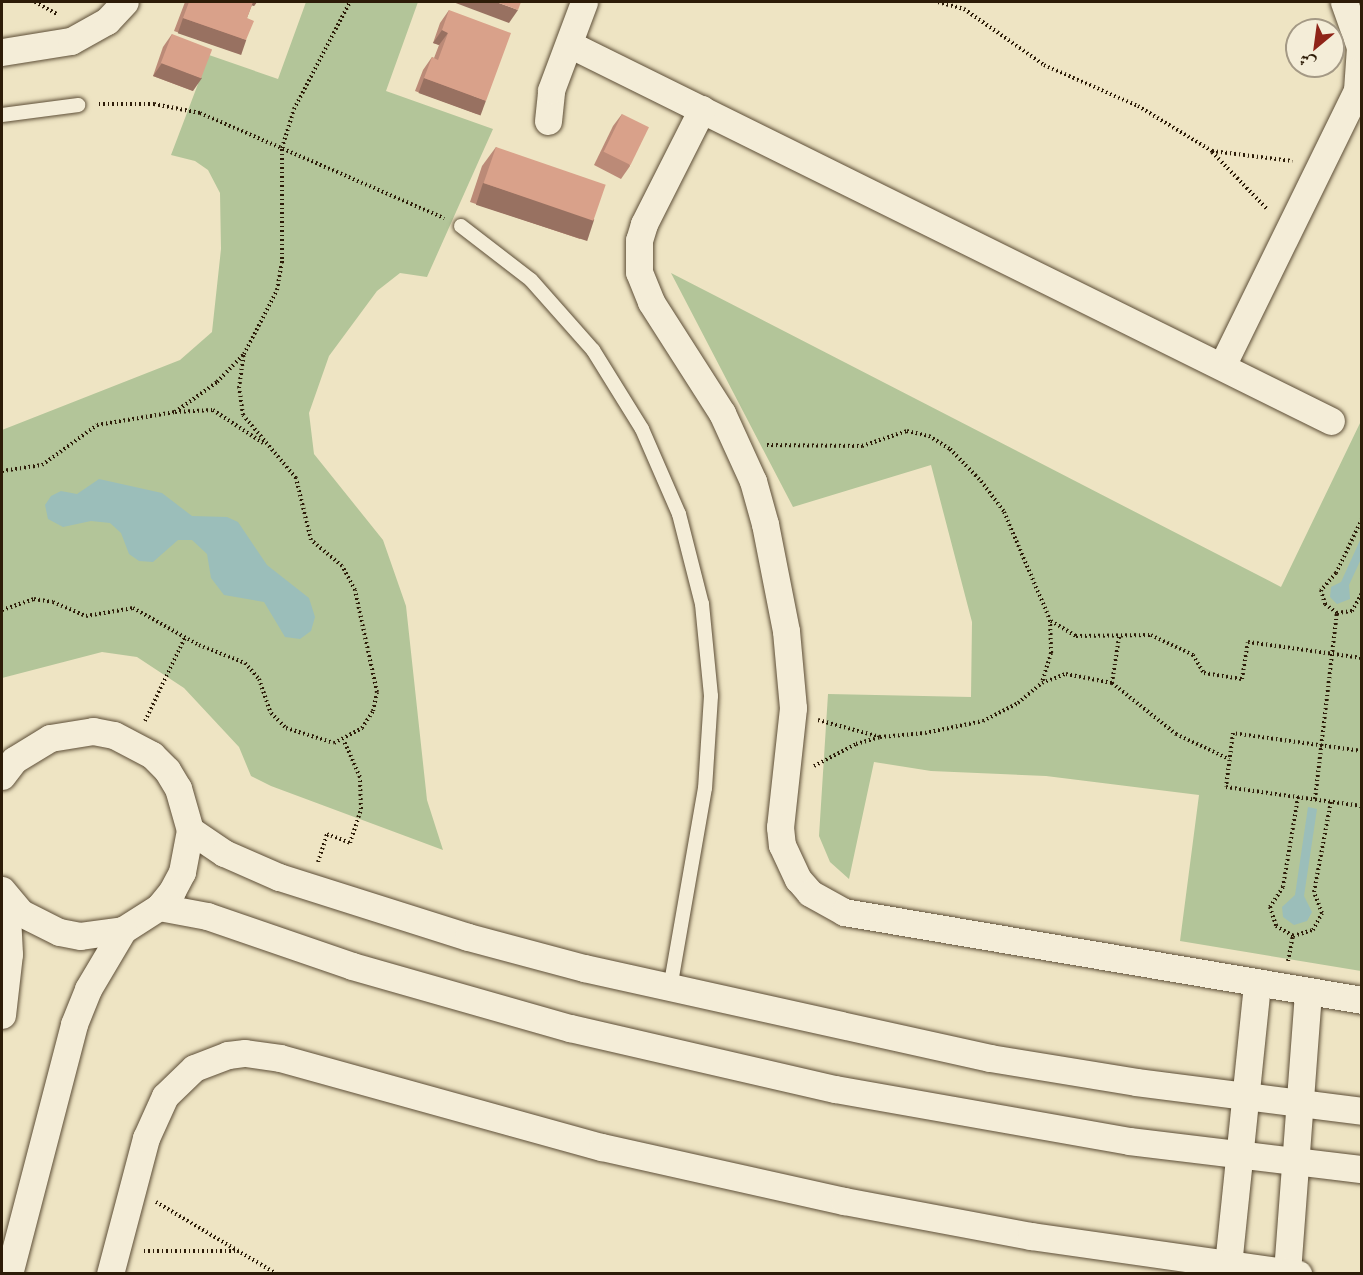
<!DOCTYPE html>
<meta charset="utf-8">
<style>
body{margin:0}
#map{position:relative;width:1363px;height:1275px;overflow:hidden;background:#eee4c3;font-family:"Gentium Book Plus",Amiri,serif}
div>[style]{position:absolute}
.green>*{inset:0;background:#b3c599}
.water>*{inset:0;background:#9bbeba}
.path>*{height:4px;margin-top:-2px;transform-origin:0;background:repeating-linear-gradient(90deg,#2d1c08 0 1.5px,transparent 0 4.5px)}
.roads{filter:drop-shadow(0 0 2px #5d4e37) drop-shadow(0 0 2px #5d4e37)}
.lane>*{height:14px;margin:-7px;padding:0 7px;transform-origin:7px;border-radius:7px;background:#f4edd8}
.street>*{height:27px;margin:-13.5px;padding:0 13.5px;transform-origin:13.5px;border-radius:13.5px;background:#f4edd8}
.wall>*{inset:0;background:#bb8a77}
.shaded-wall>*{inset:0;background:#987161;transform-origin:0 0}
.building>*{inset:0;background:#d9a18a;transform-origin:0 0}
span{translate:-50% -50%;white-space:nowrap;text-align:center;line-height:1.15;-webkit-text-stroke:4.5px #f4edd8;paint-order:stroke}
.frame{position:absolute;inset:0;border:3px solid #2d1c08;pointer-events:none}
.north{position:absolute;left:1285px;top:18px;width:60px;height:60px;box-sizing:border-box;background:#f4edd8;border:2px solid #a49985;border-radius:50%;rotate:209deg;font-size:16px;font-weight:700;line-height:24px;text-align:center;color:#2d1c08}
.north::after{content:'';display:block;margin:auto;width:21px;height:27px;background:#8f2418;clip-path:polygon(50% 0,100% 100%,50% 72%,0 100%)}
</style>
<div id="map">
<div class="green">
<i style="clip-path:polygon(306px 2px,418px 2px,386px 91px,493px 129px,427px 277px,400px 273px,377px 291px,329px 356px,309px 413px,314px 454px,383px 540px,406px 606px,427px 800px,443px 850px,271px 786px,251px 776px,239px 747px,184px 688px,137px 657px,102px 652px,2px 678px,2px 430px,180px 360px,212px 332px,221px 249px,220px 193px,208px 170px,195px 161px,171px 155px,209px 55px,278px 79px)"></i>
<i style="clip-path:polygon(671px 273px,1281px 587px,1361px 421px,1361px 971px,1180px 941px,1199px 795px,1046px 776px,931px 771px,874px 762px,849px 879px,830px 862px,819px 836px,828px 694px,971px 697px,972px 622px,931px 465px,793px 507px)"></i>
</div>
<div class="water">
<i style="clip-path:polygon(99px 479px,162px 493px,192px 516px,227px 517px,238px 522px,267px 565px,309px 598px,315px 617px,311px 631px,300px 639px,285px 637px,264px 602px,224px 595px,211px 578px,207px 554px,192px 540px,178px 540px,153px 562px,139px 561px,129px 554px,121px 533px,110px 523px,91px 521px,63px 527px,48px 519px,45px 505px,51px 496px,61px 491px,77px 494px)"></i>
<i style="clip-path:polygon(1361px 538px,1361px 559px,1349px 585px,1350px 599px,1337px 604px,1330px 597px,1331px 587px,1341px 582px)"></i>
<i style="clip-path:polygon(1308px 807px,1317px 809px,1304px 896px,1312px 912px,1307px 921px,1294px 925px,1283px 917px,1282px 907px,1295px 895px)"></i>
</div>
<div class="path">
<i style="left:35px;top:2px;width:26px;rotate:29deg"></i>
<i style="left:938px;top:2px;width:27px;rotate:15deg"></i>
<i style="left:964px;top:9px;width:98px;rotate:35deg"></i>
<i style="left:1044px;top:65px;width:103px;rotate:23.6deg"></i>
<i style="left:1138px;top:106px;width:87px;rotate:31.3deg"></i>
<i style="left:1212px;top:151px;width:81px;rotate:7.1deg"></i>
<i style="left:99px;top:104px;width:55px"></i>
<i style="left:154px;top:104px;width:47px;rotate:11.1deg"></i>
<i style="left:200px;top:113px;width:266px;rotate:23.3deg"></i>
<i style="left:1212px;top:152px;width:79px;rotate:46deg"></i>
<i style="left:175px;top:412px;width:38px;rotate:-3deg"></i>
<i style="left:213px;top:410px;width:60px;rotate:33.4deg"></i>
<i style="left:767px;top:445px;width:95px;rotate:0.6deg"></i>
<i style="left:862px;top:446px;width:47px;rotate:-18.4deg"></i>
<i style="left:907px;top:431px;width:23px;rotate:13deg"></i>
<i style="left:929px;top:436px;width:25px;rotate:32deg"></i>
<i style="left:950px;top:449px;width:45px;rotate:45.9deg"></i>
<i style="left:981px;top:481px;width:39px;rotate:53deg"></i>
<i style="left:1004px;top:512px;width:117px;rotate:66.9deg"></i>
<i style="left:1050px;top:620px;width:33px;rotate:88deg"></i>
<i style="left:1051px;top:653px;width:30px;rotate:107deg"></i>
<i style="left:2px;top:471px;width:40px;rotate:-8.5deg"></i>
<i style="left:42px;top:465px;width:68px;rotate:-36deg"></i>
<i style="left:97px;top:425px;width:79px;rotate:-9.5deg"></i>
<i style="left:175px;top:412px;width:52px;rotate:-35.5deg"></i>
<i style="left:217px;top:382px;width:39px;rotate:-46deg"></i>
<i style="left:244px;top:354px;width:72px;rotate:-62.7deg"></i>
<i style="left:277px;top:290px;width:27px;rotate:-80deg"></i>
<i style="left:282px;top:263px;width:115px;rotate:-90deg"></i>
<i style="left:282px;top:148px;width:41px;rotate:-72.9deg"></i>
<i style="left:294px;top:109px;width:121px;rotate:-62.4deg"></i>
<i style="left:1362px;top:519px;width:60px;rotate:115.7deg"></i>
<i style="left:1336px;top:573px;width:23px;rotate:131deg"></i>
<i style="left:1321px;top:590px;width:15px;rotate:74deg"></i>
<i style="left:1325px;top:604px;width:15px;rotate:37deg"></i>
<i style="left:1337px;top:613px;width:15px;rotate:-8deg"></i>
<i style="left:1352px;top:611px;width:21px;rotate:-61deg"></i>
<i style="left:1362px;top:581px;width:10px;rotate:90deg"></i>
<i style="left:2px;top:610px;width:34px;rotate:-19deg"></i>
<i style="left:34px;top:599px;width:19px;rotate:9deg"></i>
<i style="left:53px;top:602px;width:36px;rotate:23deg"></i>
<i style="left:86px;top:616px;width:48px;rotate:-9.7deg"></i>
<i style="left:133px;top:608px;width:76px;rotate:29.3deg"></i>
<i style="left:199px;top:645px;width:49px;rotate:21.4deg"></i>
<i style="left:245px;top:663px;width:21px;rotate:49deg"></i>
<i style="left:259px;top:679px;width:36px;rotate:71deg"></i>
<i style="left:271px;top:713px;width:21px;rotate:45deg"></i>
<i style="left:286px;top:728px;width:50px;rotate:17.4deg"></i>
<i style="left:334px;top:743px;width:32px;rotate:-28deg"></i>
<i style="left:362px;top:728px;width:20px;rotate:-57deg"></i>
<i style="left:373px;top:711px;width:19px;rotate:-78deg"></i>
<i style="left:377px;top:692px;width:104px;rotate:-102.2deg"></i>
<i style="left:355px;top:590px;width:27px;rotate:-118deg"></i>
<i style="left:342px;top:566px;width:40px;rotate:-140deg"></i>
<i style="left:311px;top:540px;width:64px;rotate:-103.6deg"></i>
<i style="left:296px;top:478px;width:82px;rotate:-130.1deg"></i>
<i style="left:243px;top:415px;width:27px;rotate:-98deg"></i>
<i style="left:239px;top:388px;width:34px;rotate:-82deg"></i>
<i style="left:1051px;top:621px;width:29px;rotate:31deg"></i>
<i style="left:1076px;top:636px;width:75px;rotate:-0.8deg"></i>
<i style="left:1151px;top:635px;width:47px;rotate:25.5deg"></i>
<i style="left:1193px;top:655px;width:21px;rotate:59deg"></i>
<i style="left:1204px;top:673px;width:38px;rotate:9deg"></i>
<i style="left:1242px;top:679px;width:37px;rotate:-81deg"></i>
<i style="left:1248px;top:642px;width:115px;rotate:8deg"></i>
<i style="left:1112px;top:683px;width:47px;rotate:-81.3deg"></i>
<i style="left:818px;top:720px;width:64px;rotate:15.3deg"></i>
<i style="left:145px;top:721px;width:93px;rotate:-64.5deg"></i>
<i style="left:1362px;top:751px;width:130px;rotate:-172.1deg"></i>
<i style="left:1233px;top:733px;width:54px;rotate:97.4deg"></i>
<i style="left:1226px;top:787px;width:137px;rotate:8deg"></i>
<i style="left:814px;top:766px;width:47px;rotate:-27.6deg"></i>
<i style="left:856px;top:744px;width:25px;rotate:-16deg"></i>
<i style="left:880px;top:737px;width:45px;rotate:-5.1deg"></i>
<i style="left:925px;top:733px;width:59px;rotate:-11.7deg"></i>
<i style="left:983px;top:721px;width:39px;rotate:-27deg"></i>
<i style="left:1018px;top:703px;width:31px;rotate:-40deg"></i>
<i style="left:1042px;top:683px;width:26px;rotate:-21deg"></i>
<i style="left:1066px;top:674px;width:47px;rotate:11.1deg"></i>
<i style="left:1112px;top:683px;width:82px;rotate:38.6deg"></i>
<i style="left:1176px;top:734px;width:59px;rotate:25.3deg"></i>
<i style="left:1298px;top:797px;width:91px;rotate:99.5deg"></i>
<i style="left:1283px;top:887px;width:24px;rotate:123deg"></i>
<i style="left:1270px;top:907px;width:20px;rotate:72deg"></i>
<i style="left:1276px;top:926px;width:20px;rotate:30deg"></i>
<i style="left:1293px;top:936px;width:21px;rotate:-17deg"></i>
<i style="left:1313px;top:930px;width:19px;rotate:-62deg"></i>
<i style="left:1322px;top:913px;width:22px;rotate:-111deg"></i>
<i style="left:1314px;top:892px;width:93px;rotate:-79.4deg"></i>
<i style="left:1315px;top:799px;width:187px;rotate:-83.3deg"></i>
<i style="left:318px;top:862px;width:29px;rotate:-72deg"></i>
<i style="left:327px;top:834px;width:25px;rotate:21deg"></i>
<i style="left:350px;top:843px;width:36px;rotate:-72deg"></i>
<i style="left:361px;top:809px;width:32px;rotate:-92deg"></i>
<i style="left:360px;top:777px;width:39px;rotate:-114deg"></i>
<i style="left:1288px;top:961px;width:25px;rotate:-79deg"></i>
<i style="left:156px;top:1202px;width:141px;rotate:30.8deg"></i>
<i style="left:144px;top:1251px;width:95px"></i>
</div>
<div class="roads">
<div class="lane">
<i style="left:2px;top:115px;width:77px;rotate:-7.5deg"></i>
<i style="left:461px;top:226px;width:88px;rotate:37.6deg"></i>
<i style="left:531px;top:280px;width:94px;rotate:48.5deg"></i>
<i style="left:593px;top:350px;width:93px;rotate:58.2deg"></i>
<i style="left:642px;top:429px;width:93px;rotate:66.5deg"></i>
<i style="left:679px;top:514px;width:93px;rotate:75.7deg"></i>
<i style="left:702px;top:604px;width:92px;rotate:84.4deg"></i>
<i style="left:711px;top:696px;width:92px;rotate:93.7deg"></i>
<i style="left:705px;top:788px;width:204px;rotate:99.9deg"></i>
</div>
<div class="street">
<i style="left:569px;top:44px;width:850px;rotate:26.32deg"></i>
<i style="left:2px;top:52px;width:70px;rotate:-9.1deg"></i>
<i style="left:71px;top:41px;width:41px;rotate:-29.1deg"></i>
<i style="left:107px;top:21px;width:26px;rotate:-47deg"></i>
<i style="left:702px;top:109px;width:129px;rotate:116.8deg"></i>
<i style="left:644px;top:224px;width:17px;rotate:107deg"></i>
<i style="left:639px;top:240px;width:32px;rotate:90deg"></i>
<i style="left:639px;top:272px;width:32px;rotate:68deg"></i>
<i style="left:651px;top:302px;width:132px;rotate:57.4deg"></i>
<i style="left:722px;top:413px;width:75px;rotate:65.5deg"></i>
<i style="left:753px;top:481px;width:45px;rotate:74.4deg"></i>
<i style="left:765px;top:524px;width:109px;rotate:78.9deg"></i>
<i style="left:786px;top:631px;width:77px;rotate:84.8deg"></i>
<i style="left:793px;top:708px;width:120px;rotate:96.2deg"></i>
<i style="left:780px;top:827px;width:18px;rotate:84deg"></i>
<i style="left:782px;top:845px;width:38px;rotate:65deg"></i>
<i style="left:798px;top:879px;width:18px;rotate:49deg"></i>
<i style="left:810px;top:893px;width:39px;rotate:29deg"></i>
<i style="left:844px;top:912px;width:525px;rotate:9.64deg"></i>
<i style="left:548px;top:121px;width:31px;rotate:-84deg"></i>
<i style="left:551px;top:90px;width:94px;rotate:-69.4deg"></i>
<i style="left:1222px;top:366px;width:307px;rotate:-63.9deg"></i>
<i style="left:1357px;top:90px;width:43px;rotate:-86deg"></i>
<i style="left:1360px;top:47px;width:48px;rotate:-109.6deg"></i>
<i style="left:2px;top:776px;width:20px;rotate:-53deg"></i>
<i style="left:14px;top:760px;width:42px;rotate:-31.4deg"></i>
<i style="left:50px;top:738px;width:44px;rotate:-9.2deg"></i>
<i style="left:93px;top:731px;width:21px;rotate:11deg"></i>
<i style="left:114px;top:735px;width:43px;rotate:27.8deg"></i>
<i style="left:152px;top:755px;width:21px;rotate:45deg"></i>
<i style="left:167px;top:770px;width:21px;rotate:59deg"></i>
<i style="left:178px;top:788px;width:44px;rotate:74.1deg"></i>
<i style="left:190px;top:830px;width:43px;rotate:100.8deg"></i>
<i style="left:182px;top:872px;width:21px;rotate:118deg"></i>
<i style="left:172px;top:891px;width:21px;rotate:129deg"></i>
<i style="left:159px;top:907px;width:43px;rotate:147.4deg"></i>
<i style="left:123px;top:930px;width:43px;rotate:172.1deg"></i>
<i style="left:80px;top:936px;width:21px;rotate:-169deg"></i>
<i style="left:59px;top:932px;width:42px;rotate:-153.4deg"></i>
<i style="left:21px;top:913px;width:30px;rotate:-130deg"></i>
<i style="left:190px;top:830px;width:41px;rotate:34.1deg"></i>
<i style="left:224px;top:853px;width:60px;rotate:23.6deg"></i>
<i style="left:279px;top:877px;width:198px;rotate:17.6deg"></i>
<i style="left:468px;top:937px;width:120px;rotate:15deg"></i>
<i style="left:584px;top:968px;width:416px;rotate:12.5deg"></i>
<i style="left:990px;top:1058px;width:148px;rotate:9.3deg"></i>
<i style="left:1136px;top:1082px;width:228px;rotate:7.3deg"></i>
<i style="left:159px;top:907px;width:49px;rotate:10.6deg"></i>
<i style="left:207px;top:916px;width:153px;rotate:19deg"></i>
<i style="left:352px;top:966px;width:227px;rotate:15.9deg"></i>
<i style="left:570px;top:1028px;width:272px;rotate:13deg"></i>
<i style="left:835px;top:1089px;width:299px;rotate:10deg"></i>
<i style="left:1129px;top:1141px;width:235px;rotate:6.9deg"></i>
<i style="left:2px;top:1015px;width:61px;rotate:-83.5deg"></i>
<i style="left:9px;top:954px;width:57px;rotate:-93deg"></i>
<i style="left:1228px;top:1265px;width:281px;rotate:-84.1deg"></i>
<i style="left:1287px;top:1272px;width:280px;rotate:-85.7deg"></i>
<i style="left:9px;top:1274px;width:258px;rotate:-75.4deg"></i>
<i style="left:74px;top:1024px;width:38px;rotate:-68deg"></i>
<i style="left:88px;top:989px;width:69px;rotate:-59.3deg"></i>
<i style="left:110px;top:1274px;width:141px;rotate:-75.2deg"></i>
<i style="left:146px;top:1138px;width:46px;rotate:-65.7deg"></i>
<i style="left:165px;top:1096px;width:40px;rotate:-44deg"></i>
<i style="left:194px;top:1068px;width:36px;rotate:-21deg"></i>
<i style="left:228px;top:1055px;width:17px;rotate:-7deg"></i>
<i style="left:245px;top:1053px;width:35px;rotate:8deg"></i>
<i style="left:280px;top:1058px;width:334px;rotate:15.5deg"></i>
<i style="left:602px;top:1147px;width:248px;rotate:12.6deg"></i>
<i style="left:844px;top:1201px;width:190px;rotate:10.6deg"></i>
<i style="left:1031px;top:1236px;width:270px;rotate:8.1deg"></i>
</div>
</div>
<div class="wall">
<i style="clip-path:polygon(185px 2px,257px 2px,254px 6px,252px 5px,247px 18px,237px 53px,174px 31px)"></i>
<i style="clip-path:polygon(449px 10px,477px 114px,415px 91px,423px 70px,432px 57px,434px 58px,439px 45px,433px 43px,440px 23px)"></i>
<i style="clip-path:polygon(172px 34px,193px 91px,153px 76px,163px 47px)"></i>
<i style="clip-path:polygon(622px 114px,630px 166px,621px 179px,594px 165px,613px 126px)"></i>
<i style="clip-path:polygon(496px 147px,594px 220px,580px 239px,470px 202px,482px 166px)"></i>
</div>
<div class="shaded-wall">
<i style="clip-path:polygon(249px 2px,257px 2px,254px 6px,248px 4px)"></i>
<i style="clip-path:polygon(453px 2px,496px 2px,518px 10px,509px 23px)"></i>
<i style="left:183px;top:18px;width:67px;height:16px;rotate:19deg"></i>
<i style="clip-path:polygon(442px 30px,448px 33px,439px 45px,433px 43px)"></i>
<i style="clip-path:polygon(162px 63px,202px 78px,193px 91px,153px 76px)"></i>
<i style="left:424px;top:78px;width:66px;height:16px;rotate:20deg"></i>
<i style="left:483px;top:183px;width:117px;height:23px;rotate:18deg"></i>
</div>
<div class="building">
<i style="clip-path:polygon(189px 2px,253px 2px,247px 18px,254px 21px,246px 40px,183px 18px)"></i>
<i style="clip-path:polygon(496px 2px,521px 2px,518px 10px)"></i>
<i style="clip-path:polygon(449px 10px,511px 33px,486px 101px,424px 78px,432px 57px,438px 60px,448px 33px,442px 30px)"></i>
<i style="left:172px;top:34px;width:43px;height:31px;rotate:21deg"></i>
<i style="left:622px;top:114px;width:30px;height:42px;rotate:26deg"></i>
<i style="left:496px;top:147px;width:116px;height:38px;rotate:19deg"></i>
</div>
<div class="frame"></div>
<div class="north">ش</div>
</div>
